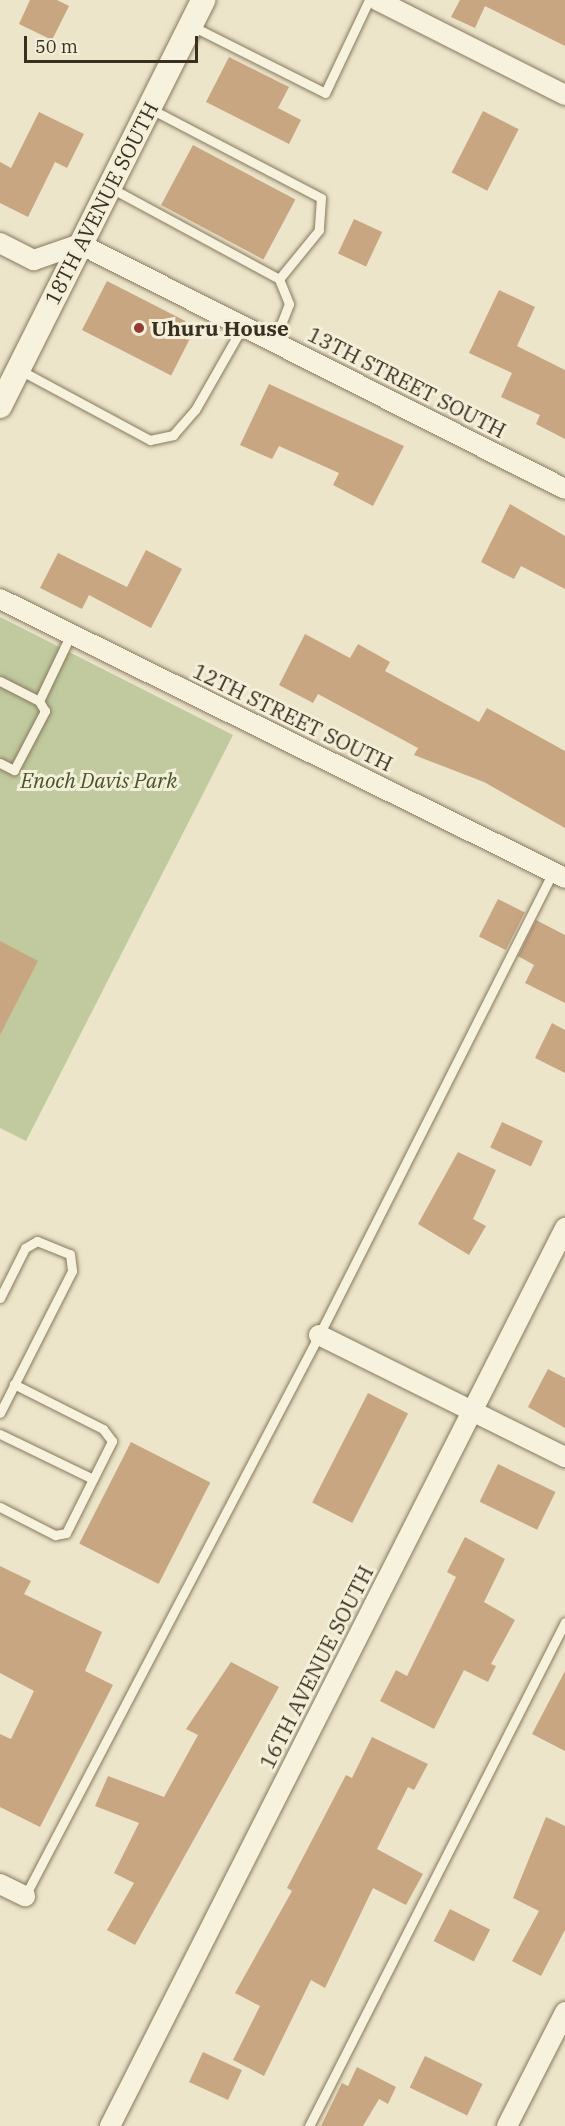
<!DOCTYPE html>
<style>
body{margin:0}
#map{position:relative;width:565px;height:2126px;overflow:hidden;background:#ece5ca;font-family:"IBM Plex Serif",serif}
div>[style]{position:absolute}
.green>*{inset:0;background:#c0ca9e}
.building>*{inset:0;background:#c8a682;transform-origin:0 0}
.roads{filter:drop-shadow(0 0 2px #88795f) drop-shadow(0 0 2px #88795f)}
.service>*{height:9px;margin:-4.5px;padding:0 4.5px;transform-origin:4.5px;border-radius:4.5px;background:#f7f2dd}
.minor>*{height:20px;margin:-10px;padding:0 10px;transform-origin:10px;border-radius:10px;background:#f7f2dd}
.tertiary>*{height:24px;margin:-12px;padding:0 12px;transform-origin:12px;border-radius:12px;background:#f7f2dd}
.dots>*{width:16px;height:16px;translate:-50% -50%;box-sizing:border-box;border:3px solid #f4efd9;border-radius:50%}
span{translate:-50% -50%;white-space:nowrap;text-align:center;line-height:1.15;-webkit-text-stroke:6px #f4efd9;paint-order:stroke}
.street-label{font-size:21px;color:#392f21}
.poi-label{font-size:21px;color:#392f21;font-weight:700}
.left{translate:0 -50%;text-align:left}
.park-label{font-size:21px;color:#455429;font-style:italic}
.scale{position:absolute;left:24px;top:36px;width:174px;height:27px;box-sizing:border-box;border:3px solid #392f21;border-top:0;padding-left:8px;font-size:18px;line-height:21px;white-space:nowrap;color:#392f21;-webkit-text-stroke:4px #f4efd9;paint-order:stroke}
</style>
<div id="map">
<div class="green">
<i style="clip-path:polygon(0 617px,233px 735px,26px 1141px,0 1128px)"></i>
</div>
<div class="building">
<i style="clip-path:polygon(30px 0,57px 0,69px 6px,52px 40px,19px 24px)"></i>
<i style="clip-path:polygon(460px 0,565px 0,565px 46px,485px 6px,475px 28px,451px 17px)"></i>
<i style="clip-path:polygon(229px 57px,289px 87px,278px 108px,301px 120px,289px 144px,206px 102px)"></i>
<i style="left:483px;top:111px;width:40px;height:69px;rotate:27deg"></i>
<i style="clip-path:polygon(39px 112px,84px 134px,67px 168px,55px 162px,28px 217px,0 203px,0 162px,11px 168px)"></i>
<i style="left:193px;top:145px;width:116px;height:68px;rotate:28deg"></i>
<i style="left:354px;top:219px;width:31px;height:38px;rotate:25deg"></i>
<i style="left:107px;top:281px;width:100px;height:55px;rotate:27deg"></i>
<i style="clip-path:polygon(499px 290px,535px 307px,517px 346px,565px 370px,565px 439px,536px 424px,540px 415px,501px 397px,512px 373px,469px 353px)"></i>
<i style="clip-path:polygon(269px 384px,404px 446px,373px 506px,333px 485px,339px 473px,279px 446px,272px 459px,240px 445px)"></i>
<i style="clip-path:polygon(510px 504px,565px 536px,565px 589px,521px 566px,514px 579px,481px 562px)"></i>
<i style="clip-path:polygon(146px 550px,182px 569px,151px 628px,89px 595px,82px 609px,40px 588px,58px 553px,127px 587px)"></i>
<i style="clip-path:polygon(305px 634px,350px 658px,358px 644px,390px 662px,385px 671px,479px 722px,487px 708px,565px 751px,565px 828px,484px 782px,414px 755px,418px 748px,318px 694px,313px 703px,279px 685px)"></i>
<i style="left:498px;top:899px;width:30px;height:42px;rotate:27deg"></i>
<i style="clip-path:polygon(536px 920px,565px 935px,565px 1003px,525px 983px,534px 965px,518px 956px)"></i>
<i style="clip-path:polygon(0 941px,38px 961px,0 1035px)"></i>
<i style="clip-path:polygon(552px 1023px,565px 1030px,565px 1073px,535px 1058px)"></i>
<i style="left:502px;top:1122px;width:45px;height:28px;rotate:25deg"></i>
<i style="clip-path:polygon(458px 1152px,496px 1170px,473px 1219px,486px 1226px,469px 1255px,418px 1224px)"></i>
<i style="clip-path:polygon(548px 1369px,565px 1378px,565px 1428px,528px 1407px)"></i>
<i style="left:368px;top:1393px;width:45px;height:123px;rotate:27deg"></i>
<i style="left:131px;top:1442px;width:89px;height:114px;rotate:27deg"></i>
<i style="left:498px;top:1464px;width:64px;height:42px;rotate:26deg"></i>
<i style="clip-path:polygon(465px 1537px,505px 1559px,484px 1602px,515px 1620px,491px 1664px,496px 1666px,488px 1682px,464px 1670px,434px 1729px,380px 1701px,396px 1670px,407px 1676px,456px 1577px,447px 1572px)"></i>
<i style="clip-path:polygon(0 1566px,31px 1581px,24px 1594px,102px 1632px,85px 1671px,113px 1685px,40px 1827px,0 1807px,0 1734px,11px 1739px,34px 1691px,0 1673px)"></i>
<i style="clip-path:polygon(231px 1662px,279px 1687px,135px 1945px,107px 1930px,134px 1883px,114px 1873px,139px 1823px,95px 1806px,108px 1776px,164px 1797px,198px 1735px,186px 1729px)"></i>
<i style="clip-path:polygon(565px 1671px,565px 1751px,532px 1734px)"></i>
<i style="clip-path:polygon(372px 1737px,428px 1764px,414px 1790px,408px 1787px,377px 1849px,423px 1874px,406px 1905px,373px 1888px,325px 1988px,311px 1980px,264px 2076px,233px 2060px,260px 2006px,235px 1993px,292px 1891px,287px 1888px,346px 1775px,352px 1778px)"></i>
<i style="clip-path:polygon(546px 1817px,565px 1826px,565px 1930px,541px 1976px,512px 1961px,539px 1911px,513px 1898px)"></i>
<i style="left:450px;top:1909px;width:45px;height:36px;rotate:27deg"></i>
<i style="left:203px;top:2052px;width:43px;height:33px;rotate:25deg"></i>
<i style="left:425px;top:2056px;width:64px;height:35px;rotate:26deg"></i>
<i style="clip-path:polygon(357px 2067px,396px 2087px,388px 2104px,379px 2099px,363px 2126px,321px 2126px,342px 2083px,348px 2086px)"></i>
</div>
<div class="roads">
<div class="service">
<i style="left:190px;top:25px;width:151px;rotate:26.7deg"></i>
<i style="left:325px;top:93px;width:103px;rotate:-64.7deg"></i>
<i style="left:151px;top:109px;width:192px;rotate:27.6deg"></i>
<i style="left:321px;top:198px;width:32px;rotate:94deg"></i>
<i style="left:319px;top:230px;width:63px;rotate:129.2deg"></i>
<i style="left:111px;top:188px;width:191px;rotate:28.4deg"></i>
<i style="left:279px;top:279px;width:27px;rotate:68deg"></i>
<i style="left:289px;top:304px;width:41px;rotate:111.5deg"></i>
<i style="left:18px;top:369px;width:150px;rotate:28.3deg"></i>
<i style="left:150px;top:440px;width:24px;rotate:-12deg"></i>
<i style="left:173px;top:435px;width:33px;rotate:-49deg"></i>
<i style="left:195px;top:410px;width:97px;rotate:-60.3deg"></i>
<i style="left:0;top:681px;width:44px;rotate:27.1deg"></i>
<i style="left:39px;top:701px;width:74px;rotate:-64.5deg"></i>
<i style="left:0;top:763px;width:16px;rotate:27deg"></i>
<i style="left:14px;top:770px;width:67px;rotate:-62.3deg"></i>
<i style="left:45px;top:711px;width:12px;rotate:-121deg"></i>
<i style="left:0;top:1298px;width:56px;rotate:-63.4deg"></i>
<i style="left:25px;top:1248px;width:14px;rotate:-30deg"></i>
<i style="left:37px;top:1241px;width:35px;rotate:22deg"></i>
<i style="left:70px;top:1254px;width:17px;rotate:83deg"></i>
<i style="left:72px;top:1271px;width:159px;rotate:116.9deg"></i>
<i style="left:0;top:1434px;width:103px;rotate:25.8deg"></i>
<i style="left:0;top:1507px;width:62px;rotate:27deg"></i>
<i style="left:55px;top:1535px;width:11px;rotate:-10deg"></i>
<i style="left:66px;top:1533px;width:103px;rotate:-63.4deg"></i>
<i style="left:112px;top:1441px;width:15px;rotate:-127deg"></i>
<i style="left:103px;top:1429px;width:100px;rotate:-153.2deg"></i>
<i style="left:25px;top:1896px;width:633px;rotate:-62.34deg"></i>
<i style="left:319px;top:1335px;width:519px;rotate:-63.19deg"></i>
<i style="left:309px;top:2126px;width:565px;rotate:-63.07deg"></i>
</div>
<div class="minor">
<i style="left:377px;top:0;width:211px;rotate:26.8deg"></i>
<i style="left:0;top:243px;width:38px;rotate:27deg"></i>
<i style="left:34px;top:260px;width:49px;rotate:-19.2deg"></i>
<i style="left:80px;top:244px;width:543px;rotate:26.8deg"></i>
<i style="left:0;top:599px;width:630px;rotate:26.28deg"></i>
<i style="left:319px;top:1335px;width:275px;rotate:26.4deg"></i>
<i style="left:0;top:1884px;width:28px;rotate:26deg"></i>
<i style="left:110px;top:2126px;width:1007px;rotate:-63.13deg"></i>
<i style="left:507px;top:2126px;width:128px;rotate:-63deg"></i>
</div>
<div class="tertiary">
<i style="left:0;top:406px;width:454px;rotate:-63.4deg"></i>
</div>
</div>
<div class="dots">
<i style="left:139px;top:328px;background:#933c33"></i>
</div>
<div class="street-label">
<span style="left:101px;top:203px;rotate:-63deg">18TH AVENUE SOUTH</span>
<span style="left:407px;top:382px;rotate:27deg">13TH STREET SOUTH</span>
<span style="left:293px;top:717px;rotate:26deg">12TH STREET SOUTH</span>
<span style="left:316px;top:1667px;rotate:-63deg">16TH AVENUE SOUTH</span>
</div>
<div class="poi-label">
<span class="left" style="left:151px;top:328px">Uhuru House</span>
</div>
<div class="park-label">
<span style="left:99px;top:780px">Enoch Davis Park</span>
</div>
<div class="scale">50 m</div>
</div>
